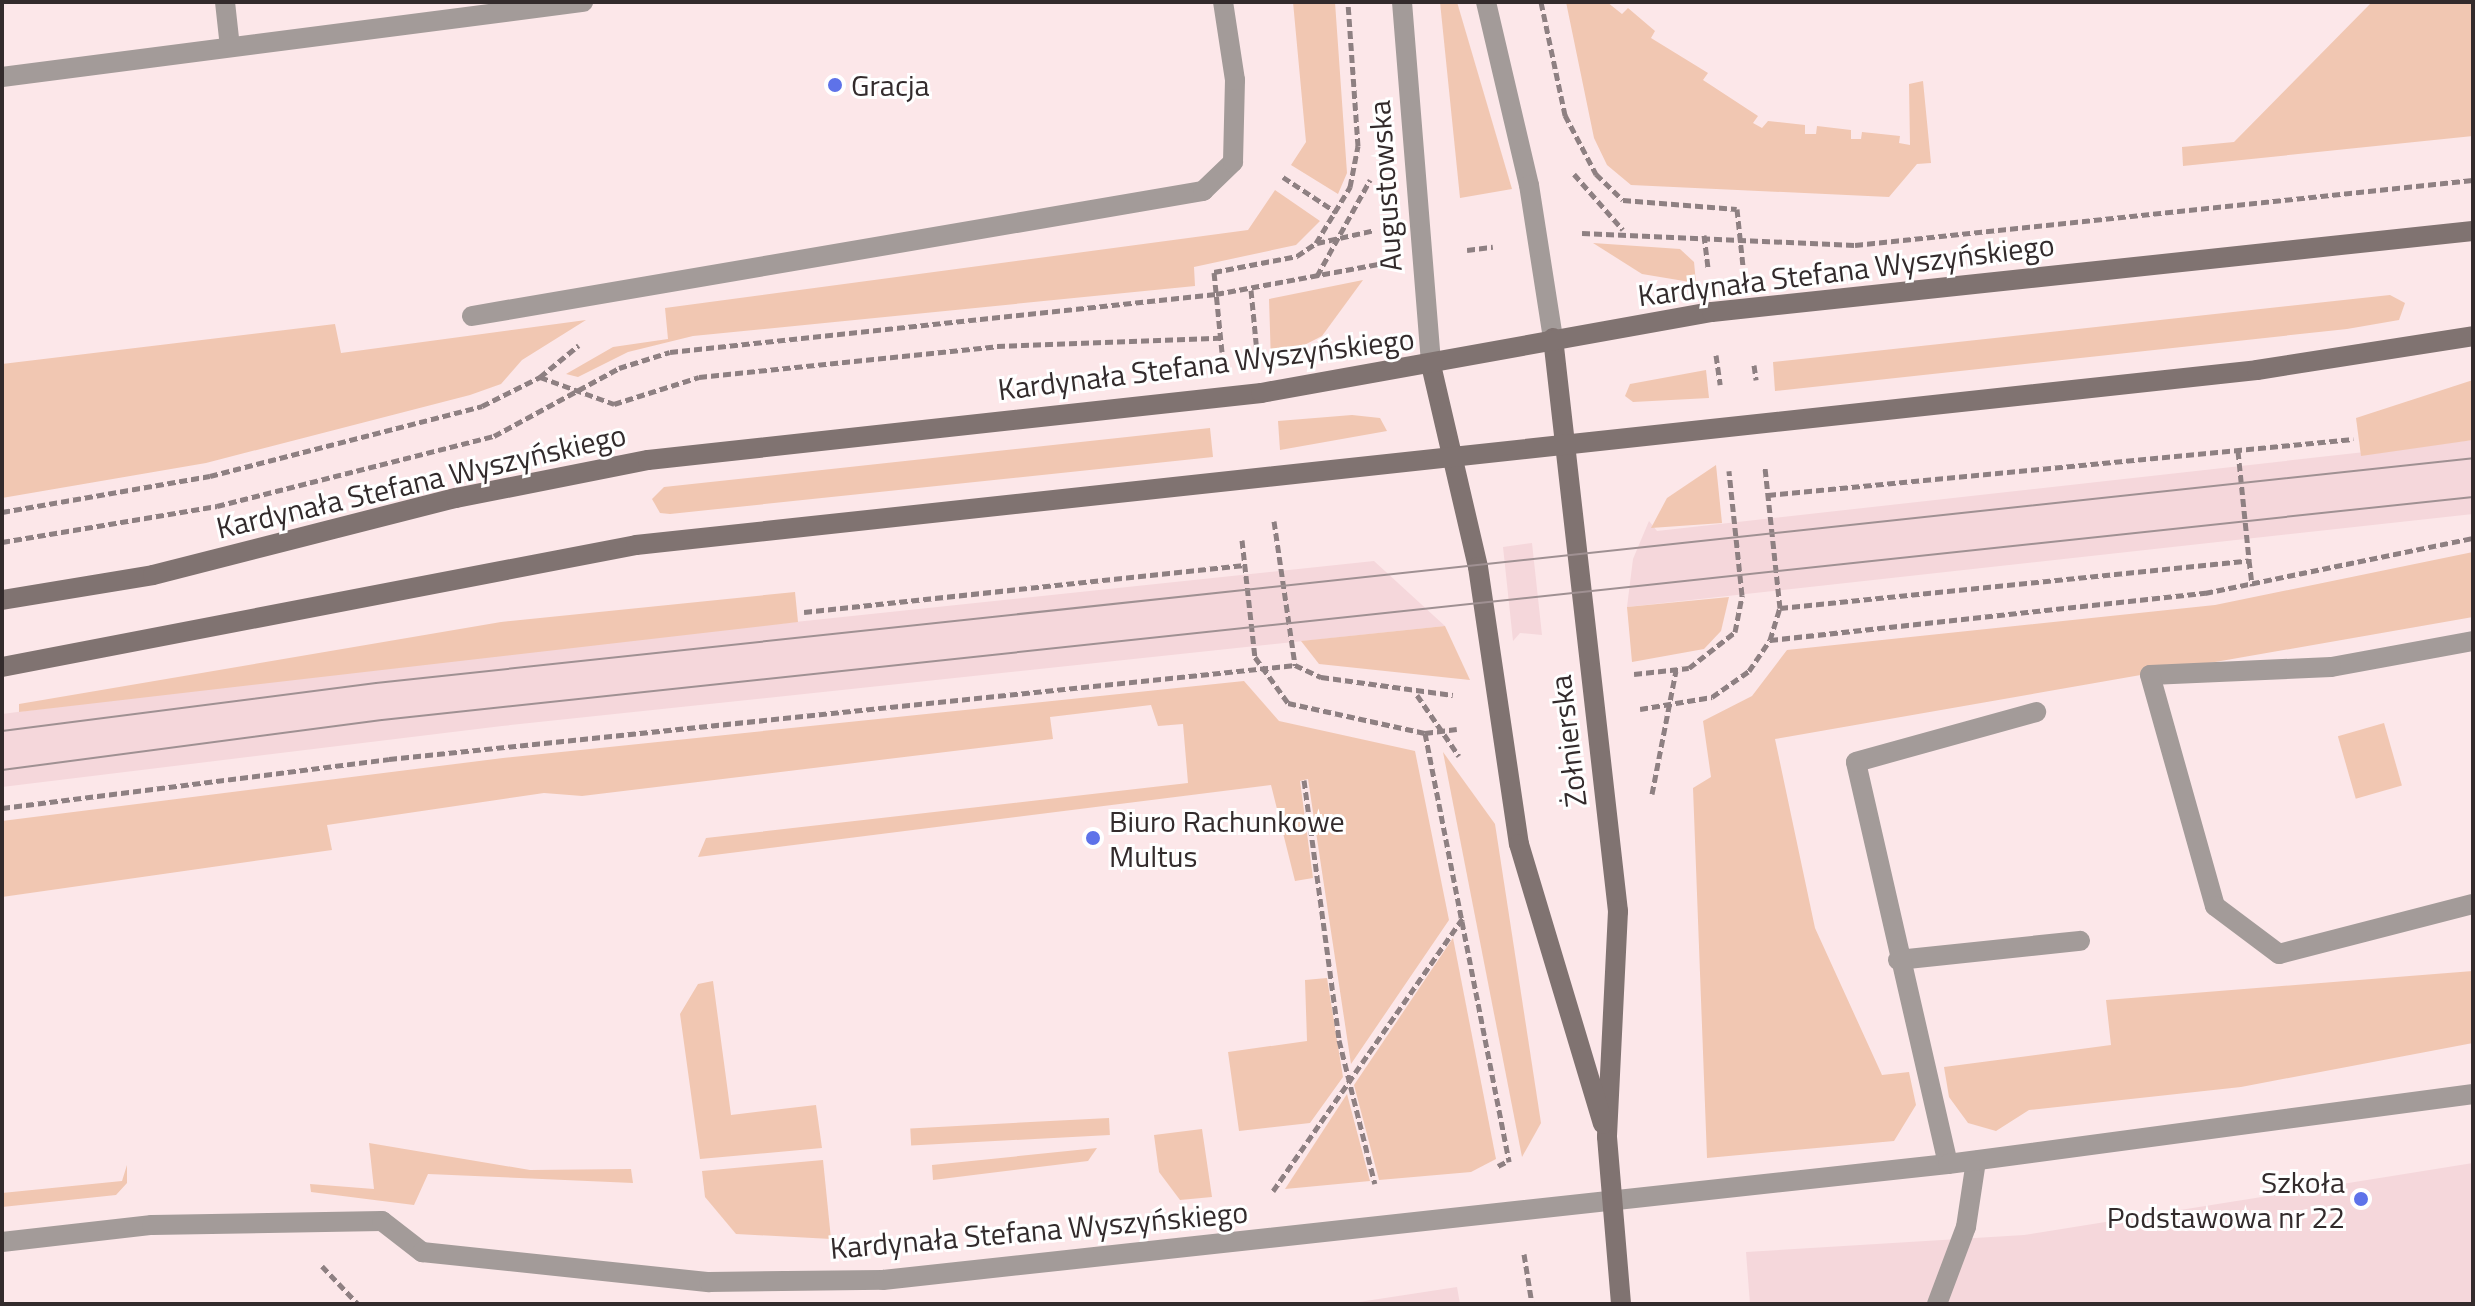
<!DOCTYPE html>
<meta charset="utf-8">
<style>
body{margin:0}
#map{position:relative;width:2475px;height:1306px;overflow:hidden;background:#fce7e9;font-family:"Titillium Web",sans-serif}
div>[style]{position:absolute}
.built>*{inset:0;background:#f5d7db}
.green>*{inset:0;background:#f1c7b2;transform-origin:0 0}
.path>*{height:5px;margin-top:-2.5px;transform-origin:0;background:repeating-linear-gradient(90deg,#8e8082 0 8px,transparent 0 12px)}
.lane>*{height:20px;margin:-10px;padding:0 10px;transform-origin:10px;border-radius:10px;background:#a39b99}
.street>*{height:20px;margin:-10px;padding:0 10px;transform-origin:10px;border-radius:10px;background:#a39b99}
.secondary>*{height:20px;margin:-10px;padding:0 10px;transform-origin:10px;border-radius:10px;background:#807371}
.tram>*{height:2px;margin:-1px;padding:0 1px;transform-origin:1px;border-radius:1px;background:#9f9092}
.dots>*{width:22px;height:22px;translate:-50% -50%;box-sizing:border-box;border:4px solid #fff;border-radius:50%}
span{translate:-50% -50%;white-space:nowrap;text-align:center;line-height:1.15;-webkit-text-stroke:6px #fff;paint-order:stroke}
.poi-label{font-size:30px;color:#332b2c}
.left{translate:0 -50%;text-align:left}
.right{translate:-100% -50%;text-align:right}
.street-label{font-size:30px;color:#332b2c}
.frame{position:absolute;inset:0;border:4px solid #332b2c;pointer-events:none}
</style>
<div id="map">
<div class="built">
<i style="clip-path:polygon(2473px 440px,2473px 514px,1627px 607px,1633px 559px,1649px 521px,1657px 531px)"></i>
<i style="clip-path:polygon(1532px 543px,1542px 635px,1520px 633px,1513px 641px,1503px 547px)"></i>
<i style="clip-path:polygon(1374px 561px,1445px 626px,502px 726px,2px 787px,2px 714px,376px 666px)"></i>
<i style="clip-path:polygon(2473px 1163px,2473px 1304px,1750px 1304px,1746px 1252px,2024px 1235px)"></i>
<i style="clip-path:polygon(1457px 1287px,1460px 1304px,1346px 1304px)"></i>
</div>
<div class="green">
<i style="clip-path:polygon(1293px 2px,1335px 2px,1347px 173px,1338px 194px,1291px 165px,1306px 142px)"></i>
<i style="clip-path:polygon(1440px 2px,1457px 2px,1512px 189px,1460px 198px)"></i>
<i style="clip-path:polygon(1566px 2px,1607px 2px,1622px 14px,1628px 8px,1655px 31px,1651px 38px,1708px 73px,1703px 80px,1758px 116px,1753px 123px,1762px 128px,1768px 121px,1805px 125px,1805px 134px,1816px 134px,1817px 126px,1851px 130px,1851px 139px,1861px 139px,1862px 132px,1900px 136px,1899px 143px,1910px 145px,1909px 84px,1923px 81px,1931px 163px,1917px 164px,1889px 197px,1631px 185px,1607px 165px,1594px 138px)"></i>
<i style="clip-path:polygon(2372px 2px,2473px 2px,2473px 136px,2183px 166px,2182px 147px,2234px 142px)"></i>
<i style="clip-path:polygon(1275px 190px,1320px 221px,1296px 245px,1194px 267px,1195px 286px,693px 336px,628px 352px,578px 377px,566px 374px,613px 347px,668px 339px,665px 308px,1248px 230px)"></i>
<i style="clip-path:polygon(1593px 243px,1680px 249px,1694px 262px,1696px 283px,1642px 274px)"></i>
<i style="clip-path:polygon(1363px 280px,1322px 336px,1271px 362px,1269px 299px)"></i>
<i style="clip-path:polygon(2390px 295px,2405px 303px,2399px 320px,2347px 329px,1775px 391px,1773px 362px)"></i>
<i style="clip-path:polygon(586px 320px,522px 360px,501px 384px,470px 395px,206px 463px,2px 498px,2px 364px,335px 324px,341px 353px)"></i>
<i style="clip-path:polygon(1706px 370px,1709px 398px,1633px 402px,1625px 396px,1630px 384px)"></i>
<i style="clip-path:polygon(2473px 380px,2473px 440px,2361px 456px,2356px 418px)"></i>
<i style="clip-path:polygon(1352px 415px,1380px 418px,1387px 431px,1280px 450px,1278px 421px)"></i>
<i style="clip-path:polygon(1210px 428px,1213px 457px,670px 514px,660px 513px,652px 499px,664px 487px)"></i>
<i style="clip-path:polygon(1716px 465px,1722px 523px,1651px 528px,1667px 498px)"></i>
<i style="clip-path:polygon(2473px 552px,2473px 617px,1775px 739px,1815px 928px,1882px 1075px,1909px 1072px,1916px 1105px,1894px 1141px,1707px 1158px,1693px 788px,1711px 777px,1703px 721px,1752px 696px,1787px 650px,2215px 605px)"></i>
<i style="clip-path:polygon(795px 592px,798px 622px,19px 712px,19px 704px,501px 622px)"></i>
<i style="clip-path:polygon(1729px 597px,1721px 631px,1704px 649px,1632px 662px,1627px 607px)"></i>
<i style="clip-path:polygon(1445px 626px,1470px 680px,1319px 664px,1301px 641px)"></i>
<i style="clip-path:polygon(1244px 681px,1279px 721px,1415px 751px,1449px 920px,1351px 1064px,1308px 779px,1300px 781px,1313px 878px,1295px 881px,1271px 785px,698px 857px,706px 838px,1188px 783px,1183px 724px,1158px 726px,1151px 705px,1050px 717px,1053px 739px,582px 796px,544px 793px,327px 825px,332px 850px,2px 897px,2px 821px,503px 758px)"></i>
<i style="left:2384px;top:723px;width:65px;height:48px;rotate:74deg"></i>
<i style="clip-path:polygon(1443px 752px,1495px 824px,1541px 1123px,1522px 1157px)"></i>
<i style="clip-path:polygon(1453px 938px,1496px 1159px,1471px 1172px,1379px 1180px,1354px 1085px)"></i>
<i style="clip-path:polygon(2473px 971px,2473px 1043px,2241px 1087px,2029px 1110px,1996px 1131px,1968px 1123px,1949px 1097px,1944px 1067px,2111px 1045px,2106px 1000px)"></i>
<i style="clip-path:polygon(1327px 978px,1343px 1077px,1310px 1123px,1239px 1131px,1228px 1052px,1307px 1041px,1305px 980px)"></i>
<i style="clip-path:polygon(713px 981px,731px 1115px,816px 1105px,822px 1148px,700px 1159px,680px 1014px,698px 984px)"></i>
<i style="clip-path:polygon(1347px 1094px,1370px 1181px,1285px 1189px)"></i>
<i style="left:1109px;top:1118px;width:17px;height:199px;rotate:87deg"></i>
<i style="clip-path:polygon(1202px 1129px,1212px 1197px,1180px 1200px,1159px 1172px,1154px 1135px)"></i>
<i style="clip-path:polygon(369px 1143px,530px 1170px,631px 1169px,633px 1183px,428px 1174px,414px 1205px,311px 1192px,310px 1184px,374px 1189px)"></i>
<i style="clip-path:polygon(1097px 1148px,1088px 1161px,933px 1180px,932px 1165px)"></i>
<i style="clip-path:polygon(823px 1160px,831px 1239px,736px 1234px,705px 1197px,702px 1171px)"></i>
<i style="clip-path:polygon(127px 1165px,127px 1183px,116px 1195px,2px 1207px,2px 1193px,122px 1181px)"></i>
</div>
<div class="path">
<i style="left:1541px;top:2px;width:116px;rotate:78deg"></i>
<i style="left:1565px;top:115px;width:67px;rotate:62.3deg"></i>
<i style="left:1596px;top:174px;width:37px;rotate:44deg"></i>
<i style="left:1623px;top:200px;width:114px;rotate:4.5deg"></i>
<i style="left:1737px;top:209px;width:57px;rotate:84deg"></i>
<i style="left:1574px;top:174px;width:74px;rotate:48.8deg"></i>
<i style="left:1283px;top:177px;width:64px;rotate:33.4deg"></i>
<i style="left:1582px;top:233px;width:273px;rotate:2.5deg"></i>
<i style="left:1855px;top:245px;width:621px;rotate:-6deg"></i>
<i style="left:1704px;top:235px;width:35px;rotate:83deg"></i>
<i style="left:1317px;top:243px;width:59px;rotate:-12.6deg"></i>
<i style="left:1467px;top:250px;width:26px;rotate:-7deg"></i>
<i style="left:1317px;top:276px;width:110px;rotate:-61.1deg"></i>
<i style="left:1251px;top:290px;width:62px;rotate:84.5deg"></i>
<i style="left:1222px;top:352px;width:80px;rotate:-95.7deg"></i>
<i style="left:1214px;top:272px;width:85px;rotate:-10.9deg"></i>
<i style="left:1297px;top:256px;width:23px;rotate:-34deg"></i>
<i style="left:1316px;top:243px;width:66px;rotate:-58.7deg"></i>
<i style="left:1350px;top:187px;width:42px;rotate:-79deg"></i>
<i style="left:1358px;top:146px;width:144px;rotate:-94deg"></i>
<i style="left:1716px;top:355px;width:30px;rotate:82deg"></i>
<i style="left:1754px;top:365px;width:15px;rotate:82deg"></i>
<i style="left:540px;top:377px;width:50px;rotate:-39.4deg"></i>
<i style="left:2238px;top:451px;width:110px;rotate:84.2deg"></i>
<i style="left:1768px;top:495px;width:588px;rotate:-5.47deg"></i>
<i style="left:2px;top:512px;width:211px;rotate:-9.8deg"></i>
<i style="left:210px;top:476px;width:281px;rotate:-14.4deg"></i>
<i style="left:482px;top:406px;width:65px;rotate:-26.6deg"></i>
<i style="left:540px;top:377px;width:79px;rotate:20deg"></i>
<i style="left:614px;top:404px;width:89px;rotate:-17.6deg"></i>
<i style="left:699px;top:377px;width:300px;rotate:-5.9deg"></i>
<i style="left:997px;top:346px;width:223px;rotate:-2.1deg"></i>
<i style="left:1274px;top:521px;width:146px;rotate:81.7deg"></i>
<i style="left:1295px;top:665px;width:29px;rotate:25deg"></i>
<i style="left:1321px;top:677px;width:133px;rotate:7.8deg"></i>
<i style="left:1242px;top:540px;width:118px;rotate:83.7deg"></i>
<i style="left:1255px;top:657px;width:57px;rotate:54.3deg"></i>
<i style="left:1288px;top:703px;width:140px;rotate:12.4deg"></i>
<i style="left:1425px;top:733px;width:32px;rotate:-7deg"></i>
<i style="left:2px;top:542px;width:218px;rotate:-9.5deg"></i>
<i style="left:217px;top:506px;width:286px;rotate:-14.2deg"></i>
<i style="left:494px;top:436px;width:142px;rotate:-28.5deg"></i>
<i style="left:619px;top:368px;width:53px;rotate:-17.4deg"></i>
<i style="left:670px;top:352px;width:549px;rotate:-6.06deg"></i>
<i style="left:1216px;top:294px;width:165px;rotate:-10.5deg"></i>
<i style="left:1780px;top:608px;width:471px;rotate:-5.8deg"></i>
<i style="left:2249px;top:560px;width:26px;rotate:83deg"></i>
<i style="left:804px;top:612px;width:443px;rotate:-6.1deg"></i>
<i style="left:1770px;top:640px;width:438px;rotate:-6.2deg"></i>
<i style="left:2205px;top:593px;width:274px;rotate:-11.6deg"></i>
<i style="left:1634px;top:674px;width:55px;rotate:-6.2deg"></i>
<i style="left:1689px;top:668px;width:58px;rotate:-38deg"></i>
<i style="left:1735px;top:632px;width:38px;rotate:-79deg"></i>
<i style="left:1742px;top:595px;width:125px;rotate:-96deg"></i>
<i style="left:1417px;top:695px;width:74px;rotate:55.5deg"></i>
<i style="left:1640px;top:709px;width:73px;rotate:-9.5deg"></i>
<i style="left:1712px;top:697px;width:45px;rotate:-35.1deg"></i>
<i style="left:1749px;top:671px;width:37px;rotate:-56deg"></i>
<i style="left:1770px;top:640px;width:34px;rotate:-73deg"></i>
<i style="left:1780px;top:608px;width:141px;rotate:-96.1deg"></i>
<i style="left:1425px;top:733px;width:437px;rotate:78.9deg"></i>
<i style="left:1304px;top:780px;width:262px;rotate:82.3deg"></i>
<i style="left:1339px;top:1040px;width:148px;rotate:76deg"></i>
<i style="left:1652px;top:794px;width:125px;rotate:-79deg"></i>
<i style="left:2px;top:808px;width:390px;rotate:-7.2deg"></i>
<i style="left:389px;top:759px;width:911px;rotate:-5.92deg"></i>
<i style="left:1498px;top:1166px;width:11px;rotate:-27deg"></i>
<i style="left:1273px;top:1191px;width:335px;rotate:-55.2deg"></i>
<i style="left:1524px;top:1254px;width:51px;rotate:80.9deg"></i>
<i style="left:322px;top:1266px;width:52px;rotate:46.5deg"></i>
</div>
<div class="lane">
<i style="left:225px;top:2px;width:45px;rotate:83.7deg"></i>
<i style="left:2px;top:77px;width:586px;rotate:-7.36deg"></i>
<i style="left:472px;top:316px;width:742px;rotate:-9.7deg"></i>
<i style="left:1203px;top:191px;width:42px;rotate:-44deg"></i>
<i style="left:1233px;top:162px;width:82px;rotate:-88.6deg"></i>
<i style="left:1235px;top:80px;width:79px;rotate:-98.7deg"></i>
<i style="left:2473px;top:641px;width:144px;rotate:169.6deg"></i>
<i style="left:2331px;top:667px;width:181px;rotate:177.5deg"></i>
<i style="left:2150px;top:675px;width:240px;rotate:74.3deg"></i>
<i style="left:2215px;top:906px;width:80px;rotate:36.9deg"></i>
<i style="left:2279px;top:954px;width:200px;rotate:-14.5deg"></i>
<i style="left:1898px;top:960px;width:183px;rotate:-6deg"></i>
<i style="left:1948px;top:1164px;width:412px;rotate:-102.9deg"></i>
<i style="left:1856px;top:762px;width:187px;rotate:-15.5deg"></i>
<i style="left:1937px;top:1304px;width:82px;rotate:-69.4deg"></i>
<i style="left:1966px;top:1227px;width:67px;rotate:-81.4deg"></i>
</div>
<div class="street">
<i style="left:1402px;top:2px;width:364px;rotate:85.4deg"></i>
<i style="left:1486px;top:2px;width:188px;rotate:76.8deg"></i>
<i style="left:1529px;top:185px;width:155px;rotate:81.1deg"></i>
<i style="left:2px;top:1242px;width:151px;rotate:-6.5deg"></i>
<i style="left:152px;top:1225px;width:230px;rotate:-1deg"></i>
<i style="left:382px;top:1221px;width:51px;rotate:37.8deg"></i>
<i style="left:422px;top:1252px;width:289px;rotate:6deg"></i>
<i style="left:709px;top:1282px;width:174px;rotate:-0.7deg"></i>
<i style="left:883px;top:1280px;width:1071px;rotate:-6.22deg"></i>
<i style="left:1948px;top:1164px;width:530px;rotate:-7.59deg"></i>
</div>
<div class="secondary">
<i style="left:1553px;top:338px;width:577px;rotate:83.53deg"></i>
<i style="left:1618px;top:911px;width:226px;rotate:92.8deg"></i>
<i style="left:1607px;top:1137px;width:168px;rotate:85.2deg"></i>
<i style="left:1431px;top:365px;width:207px;rotate:76.9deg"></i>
<i style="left:1478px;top:567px;width:280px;rotate:81.6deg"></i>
<i style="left:1519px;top:844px;width:292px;rotate:73.3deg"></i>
<i style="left:2px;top:600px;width:153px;rotate:-9.4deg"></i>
<i style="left:153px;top:575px;width:313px;rotate:-14.3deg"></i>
<i style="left:456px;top:498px;width:196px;rotate:-11.2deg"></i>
<i style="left:648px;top:460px;width:617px;rotate:-6.24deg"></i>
<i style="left:1261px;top:393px;width:458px;rotate:-10.2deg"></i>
<i style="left:1712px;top:312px;width:765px;rotate:-6.08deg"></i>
<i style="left:2px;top:667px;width:646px;rotate:-10.89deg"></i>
<i style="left:636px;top:545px;width:1630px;rotate:-6.16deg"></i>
<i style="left:2257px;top:370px;width:219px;rotate:-8.9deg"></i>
</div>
<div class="tram">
<i style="left:2px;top:731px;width:377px;rotate:-7.3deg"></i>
<i style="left:376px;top:683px;width:2109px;rotate:-6.12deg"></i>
<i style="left:2px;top:770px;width:383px;rotate:-7.5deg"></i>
<i style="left:382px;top:720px;width:2103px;rotate:-6.09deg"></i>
</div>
<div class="dots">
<i style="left:835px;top:85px;background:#5e72e9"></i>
<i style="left:1093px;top:838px;background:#5e72e9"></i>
<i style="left:2361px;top:1199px;background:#5e72e9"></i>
</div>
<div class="poi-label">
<span class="left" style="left:851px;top:85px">Gracja</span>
<span class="left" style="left:1109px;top:838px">Biuro Rachunkowe<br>Multus</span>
<span class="right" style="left:2345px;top:1199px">Szkoła<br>Podstawowa nr 22</span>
</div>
<div class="street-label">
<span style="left:1385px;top:186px;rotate:-94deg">Augustowska</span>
<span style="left:1846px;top:270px;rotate:-7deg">Kardynała Stefana Wyszyńskiego</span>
<span style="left:1206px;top:364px;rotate:-7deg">Kardynała Stefana Wyszyńskiego</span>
<span style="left:421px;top:481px;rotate:-13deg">Kardynała Stefana Wyszyńskiego</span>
<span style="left:1568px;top:741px;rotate:-97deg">Żołnierska</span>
<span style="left:1039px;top:1230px;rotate:-5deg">Kardynała Stefana Wyszyńskiego</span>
</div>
<div class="frame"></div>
</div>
